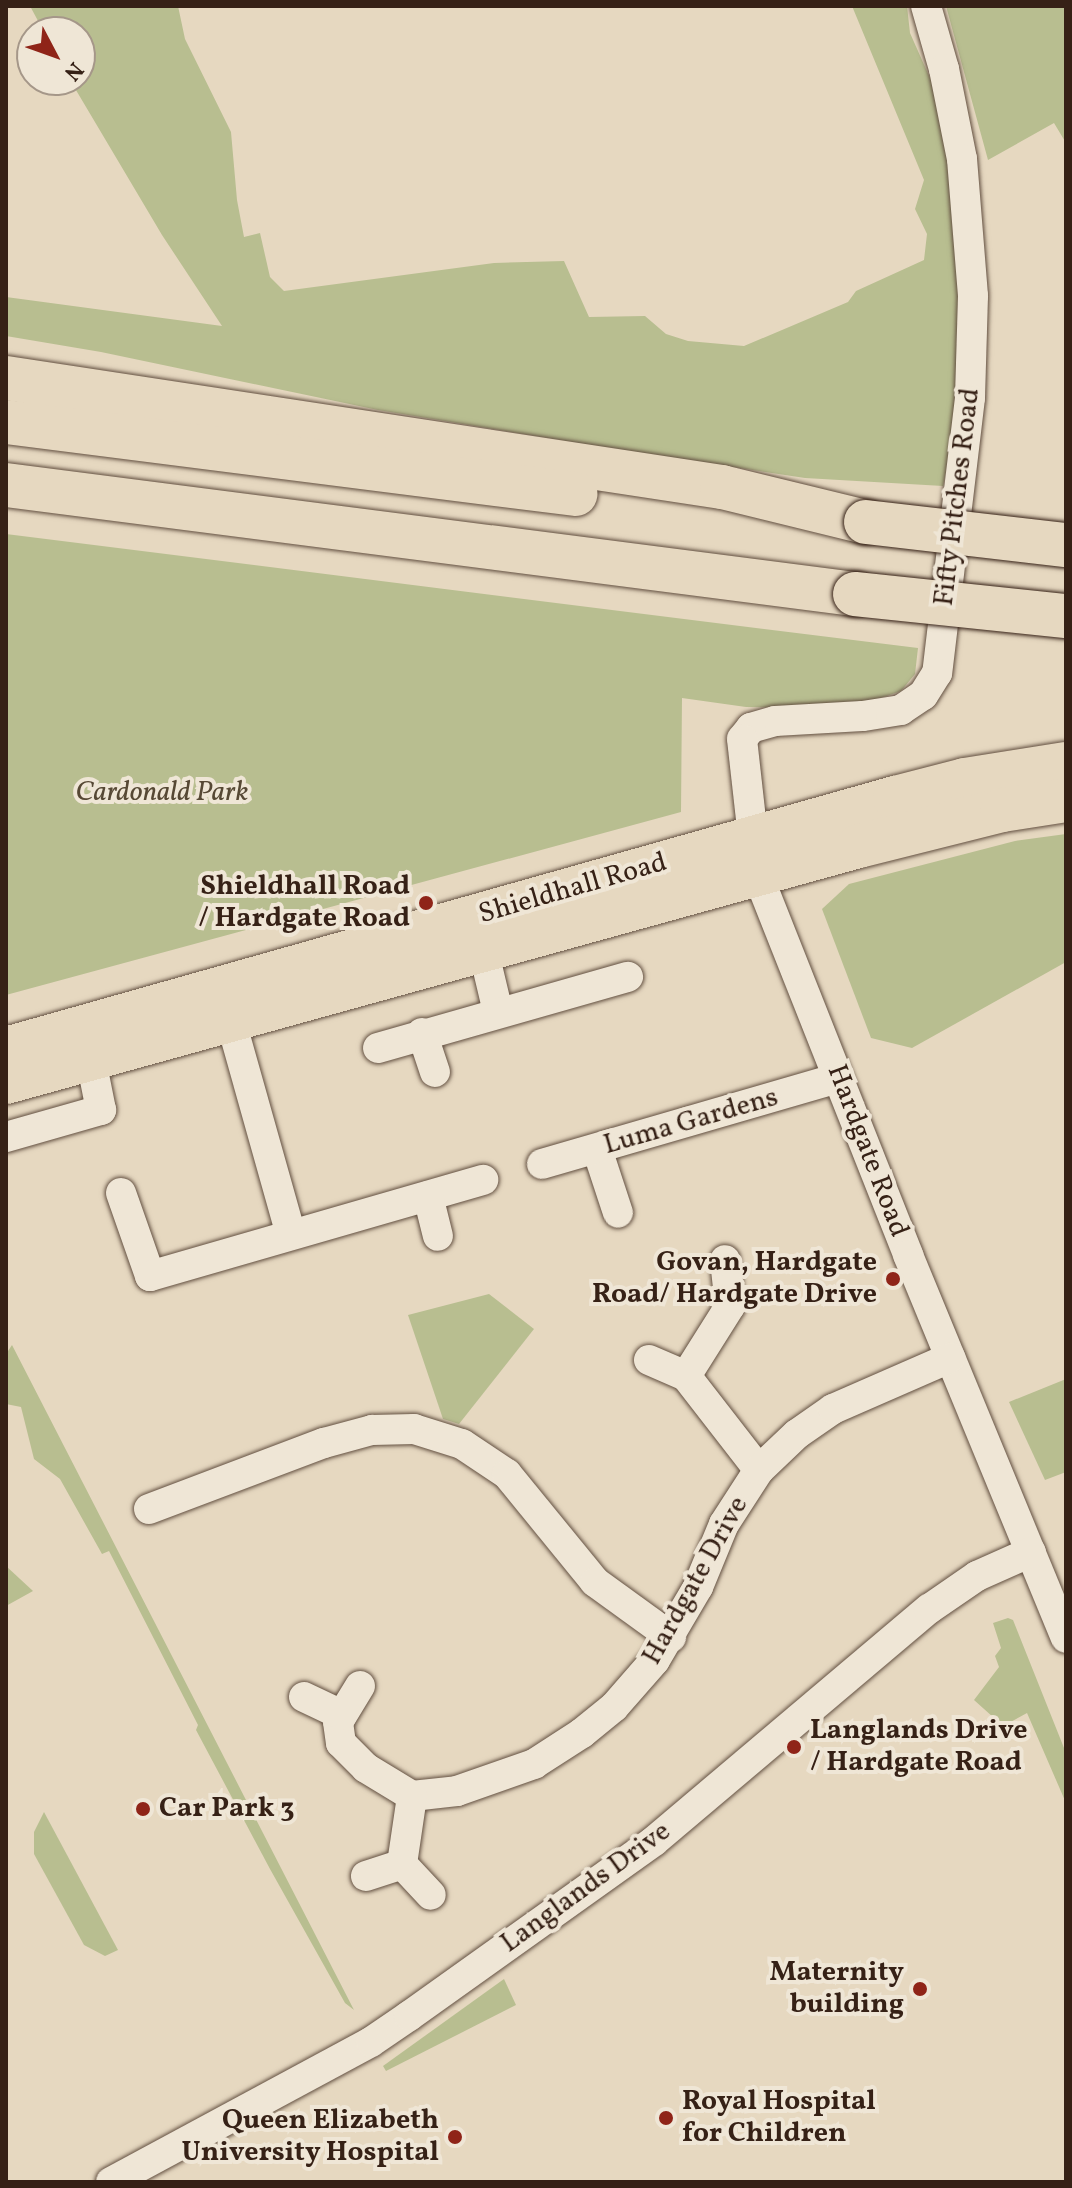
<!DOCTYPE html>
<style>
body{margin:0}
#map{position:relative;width:1072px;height:2188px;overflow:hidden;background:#e6d8c0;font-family:Vollkorn,serif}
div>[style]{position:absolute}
.green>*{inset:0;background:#b8be90}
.roads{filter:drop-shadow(0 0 2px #624f40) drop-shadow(0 0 2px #624f40)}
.minor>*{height:30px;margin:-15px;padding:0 15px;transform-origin:15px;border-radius:15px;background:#efe6d6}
.primary>*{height:44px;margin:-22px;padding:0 22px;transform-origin:22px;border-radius:22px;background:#e6d8c0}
.motorway>*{height:44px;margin:-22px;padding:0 22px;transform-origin:22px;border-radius:22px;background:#e6d8c0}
.bridges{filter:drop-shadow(0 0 2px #362116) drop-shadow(0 0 2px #362116)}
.motorway-bridge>*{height:44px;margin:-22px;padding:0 22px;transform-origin:22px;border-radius:22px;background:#e6d8c0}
.dots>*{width:22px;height:22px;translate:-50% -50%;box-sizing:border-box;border:4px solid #efe6d6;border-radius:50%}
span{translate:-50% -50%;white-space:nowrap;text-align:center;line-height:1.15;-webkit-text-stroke:8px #efe6d6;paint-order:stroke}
.street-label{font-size:28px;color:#362116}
.park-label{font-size:28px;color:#564834;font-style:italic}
.poi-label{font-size:28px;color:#362116;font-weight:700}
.right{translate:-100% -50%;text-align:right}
.left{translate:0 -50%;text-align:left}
.frame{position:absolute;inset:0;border:8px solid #362116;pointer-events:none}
.north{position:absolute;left:16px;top:16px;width:80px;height:80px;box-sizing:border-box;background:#efe6d6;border:2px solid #a59789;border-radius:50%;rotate:131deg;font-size:22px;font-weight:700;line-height:32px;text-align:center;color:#362116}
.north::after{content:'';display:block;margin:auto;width:28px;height:36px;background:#8f2418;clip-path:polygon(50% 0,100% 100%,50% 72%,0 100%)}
</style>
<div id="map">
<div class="green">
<i style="clip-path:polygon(30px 6px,178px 6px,185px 39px,231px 132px,237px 200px,244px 237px,260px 233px,270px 277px,284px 291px,494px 263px,564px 261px,589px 317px,645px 316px,666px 334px,688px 341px,744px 346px,848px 302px,856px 291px,924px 260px,927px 234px,915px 209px,924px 180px,852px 6px,907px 6px,910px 33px,945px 112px,959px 222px,962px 395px,943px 486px,805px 478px,602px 447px,378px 410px,101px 352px,6px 336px,6px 297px,222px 326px,162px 235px,70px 80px,80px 80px,80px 32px,44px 32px)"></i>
<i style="clip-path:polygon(946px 6px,1066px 6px,1066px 143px,1054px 123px,988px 160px)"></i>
<i style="clip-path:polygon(6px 534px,652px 615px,918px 648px,915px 674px,901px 691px,852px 708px,746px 707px,682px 698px,681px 812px,6px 995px)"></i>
<i style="clip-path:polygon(1066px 834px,1066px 962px,912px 1048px,871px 1038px,822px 909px,849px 884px,1015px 841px)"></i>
<i style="clip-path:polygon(489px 1294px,534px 1329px,459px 1424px,443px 1419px,408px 1315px)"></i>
<i style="clip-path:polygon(12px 1345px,209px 1728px,354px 2010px,345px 2003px,270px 1869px,196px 1730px,198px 1725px,109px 1551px,102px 1554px,60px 1479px,34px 1459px,21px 1407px,6px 1404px,6px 1354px)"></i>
<i style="clip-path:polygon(1066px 1379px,1066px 1472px,1045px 1480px,1009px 1402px)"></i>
<i style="clip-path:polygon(6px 1566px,33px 1591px,6px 1606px)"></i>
<i style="clip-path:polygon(1008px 1618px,1013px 1620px,1066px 1753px,1066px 1803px,1027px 1713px,1003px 1726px,974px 1700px,999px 1667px,995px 1656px,1001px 1648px,993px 1623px)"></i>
<i style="clip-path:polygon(44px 1812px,118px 1950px,105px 1956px,84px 1945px,34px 1854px,34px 1832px)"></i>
<i style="clip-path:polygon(504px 1979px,516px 2005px,386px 2071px,383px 2066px)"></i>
</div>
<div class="roads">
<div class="minor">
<i style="left:926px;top:6px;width:66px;rotate:74.1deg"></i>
<i style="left:944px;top:69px;width:92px;rotate:78.7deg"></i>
<i style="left:962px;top:159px;width:137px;rotate:85.4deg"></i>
<i style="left:973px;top:296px;width:102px;rotate:91.7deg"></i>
<i style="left:970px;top:398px;width:277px;rotate:96.8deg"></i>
<i style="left:937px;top:673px;width:26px;rotate:122deg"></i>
<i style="left:923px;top:695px;width:27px;rotate:146deg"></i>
<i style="left:901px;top:710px;width:39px;rotate:171deg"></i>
<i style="left:862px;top:716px;width:87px;rotate:176.7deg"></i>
<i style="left:775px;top:721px;width:25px;rotate:164deg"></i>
<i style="left:751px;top:728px;width:14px;rotate:129deg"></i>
<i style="left:742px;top:739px;width:135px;rotate:83.6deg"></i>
<i style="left:757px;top:873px;width:411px;rotate:68.4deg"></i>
<i style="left:908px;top:1255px;width:414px;rotate:67.6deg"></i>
<i style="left:483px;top:949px;width:65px;rotate:76.6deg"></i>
<i style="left:230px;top:1018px;width:225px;rotate:74.3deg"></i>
<i style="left:422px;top:1033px;width:41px;rotate:71.6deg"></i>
<i style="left:378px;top:1048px;width:260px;rotate:-15.9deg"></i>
<i style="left:6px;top:1137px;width:99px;rotate:-15.9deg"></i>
<i style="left:101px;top:1110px;width:71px;rotate:-101.3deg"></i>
<i style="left:597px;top:1149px;width:67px;rotate:71.8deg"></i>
<i style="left:542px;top:1164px;width:308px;rotate:-16.2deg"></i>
<i style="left:121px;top:1193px;width:88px;rotate:70.7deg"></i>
<i style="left:150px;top:1276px;width:347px;rotate:-16.1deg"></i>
<i style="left:428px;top:1196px;width:41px;rotate:76deg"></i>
<i style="left:649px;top:1360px;width:40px;rotate:23.4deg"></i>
<i style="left:686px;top:1376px;width:119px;rotate:52.2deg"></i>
<i style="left:686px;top:1376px;width:83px;rotate:-57.8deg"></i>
<i style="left:730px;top:1306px;width:46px;rotate:-96.2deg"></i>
<i style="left:149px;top:1509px;width:187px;rotate:-20.7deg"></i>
<i style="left:324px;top:1443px;width:50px;rotate:-15.2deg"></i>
<i style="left:372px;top:1430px;width:42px;rotate:-1.4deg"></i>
<i style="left:414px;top:1429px;width:50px;rotate:17.4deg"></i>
<i style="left:462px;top:1444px;width:54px;rotate:33.7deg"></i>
<i style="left:507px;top:1474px;width:139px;rotate:50.8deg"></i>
<i style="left:595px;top:1582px;width:94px;rotate:35.9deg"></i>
<i style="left:360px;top:1686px;width:42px;rotate:121.4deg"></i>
<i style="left:338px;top:1722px;width:21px;rotate:82deg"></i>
<i style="left:341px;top:1743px;width:35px;rotate:45deg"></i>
<i style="left:366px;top:1768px;width:54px;rotate:31.3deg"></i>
<i style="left:412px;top:1796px;width:45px;rotate:-6.3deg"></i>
<i style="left:457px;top:1791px;width:82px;rotate:-19.3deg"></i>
<i style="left:534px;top:1764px;width:57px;rotate:-32.9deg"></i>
<i style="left:582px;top:1733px;width:41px;rotate:-39.1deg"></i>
<i style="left:614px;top:1707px;width:62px;rotate:-48.9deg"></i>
<i style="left:655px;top:1660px;width:85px;rotate:-59.5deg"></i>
<i style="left:698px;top:1587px;width:68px;rotate:-67.6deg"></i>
<i style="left:724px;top:1524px;width:64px;rotate:-57.1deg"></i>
<i style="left:759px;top:1470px;width:52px;rotate:-43.5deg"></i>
<i style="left:797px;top:1434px;width:44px;rotate:-34.8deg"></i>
<i style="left:833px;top:1409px;width:128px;rotate:-23.6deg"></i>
<i style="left:304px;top:1697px;width:42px;rotate:25.3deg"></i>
<i style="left:402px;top:1864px;width:69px;rotate:-81.6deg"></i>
<i style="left:366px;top:1876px;width:38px;rotate:-18deg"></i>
<i style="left:402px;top:1864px;width:42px;rotate:46.9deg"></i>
<i style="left:111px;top:2182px;width:295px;rotate:-28.3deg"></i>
<i style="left:371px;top:2042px;width:46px;rotate:-34.4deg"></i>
<i style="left:409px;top:2016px;width:301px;rotate:-35.5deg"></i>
<i style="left:654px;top:1841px;width:360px;rotate:-40.2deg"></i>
<i style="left:929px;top:1609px;width:58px;rotate:-34.5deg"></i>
<i style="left:977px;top:1576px;width:59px;rotate:-24deg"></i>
</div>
<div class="primary">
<i style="left:6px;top:1049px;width:924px;rotate:-15.77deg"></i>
<i style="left:895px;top:798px;width:72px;rotate:-14.4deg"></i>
<i style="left:965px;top:780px;width:102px;rotate:-9deg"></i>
<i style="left:6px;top:1082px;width:885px;rotate:-15.47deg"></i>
<i style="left:859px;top:846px;width:147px;rotate:-14.1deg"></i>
<i style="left:1002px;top:810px;width:65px;rotate:-8.9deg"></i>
</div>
<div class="motorway">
<i style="left:6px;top:378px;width:724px;rotate:8.66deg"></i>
<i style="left:722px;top:487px;width:148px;rotate:13.7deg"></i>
<i style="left:6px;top:422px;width:574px;rotate:7.21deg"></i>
<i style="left:6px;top:485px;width:856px;rotate:7.32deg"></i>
</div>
</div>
<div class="bridges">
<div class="motorway-bridge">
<i style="left:866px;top:522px;width:201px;rotate:6.6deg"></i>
<i style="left:855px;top:594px;width:212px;rotate:6deg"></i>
</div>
</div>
<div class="dots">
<i style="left:426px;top:903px;background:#8f2418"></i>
<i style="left:893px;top:1279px;background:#8f2418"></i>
<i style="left:794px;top:1747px;background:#8f2418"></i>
<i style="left:143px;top:1809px;background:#8f2418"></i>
<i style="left:920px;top:1989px;background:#8f2418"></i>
<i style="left:666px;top:2118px;background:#8f2418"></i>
<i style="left:455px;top:2137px;background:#8f2418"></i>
</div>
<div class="street-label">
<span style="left:958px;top:497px;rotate:-83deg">Fifty Pitches Road</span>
<span style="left:573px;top:889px;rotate:-16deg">Shieldhall Road</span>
<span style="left:691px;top:1122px;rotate:-16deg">Luma Gardens</span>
<span style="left:867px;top:1151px;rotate:69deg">Hardgate Road</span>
<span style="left:696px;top:1581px;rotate:-61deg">Hardgate Drive</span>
<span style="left:586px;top:1888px;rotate:-36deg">Langlands Drive</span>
</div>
<div class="park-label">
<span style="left:162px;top:793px">Cardonald Park</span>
</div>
<div class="poi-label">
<span class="right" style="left:410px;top:903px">Shieldhall Road<br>/ Hardgate Road</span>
<span class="right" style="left:877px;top:1279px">Govan, Hardgate<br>Road/ Hardgate Drive</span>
<span class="left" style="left:810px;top:1747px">Langlands Drive<br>/ Hardgate Road</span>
<span class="left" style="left:159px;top:1809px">Car Park 3</span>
<span class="right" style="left:904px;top:1989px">Maternity<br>building</span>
<span class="left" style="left:682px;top:2118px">Royal Hospital<br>for Children</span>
<span class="right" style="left:439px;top:2137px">Queen Elizabeth<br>University Hospital</span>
</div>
<div class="frame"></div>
<div class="north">N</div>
</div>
